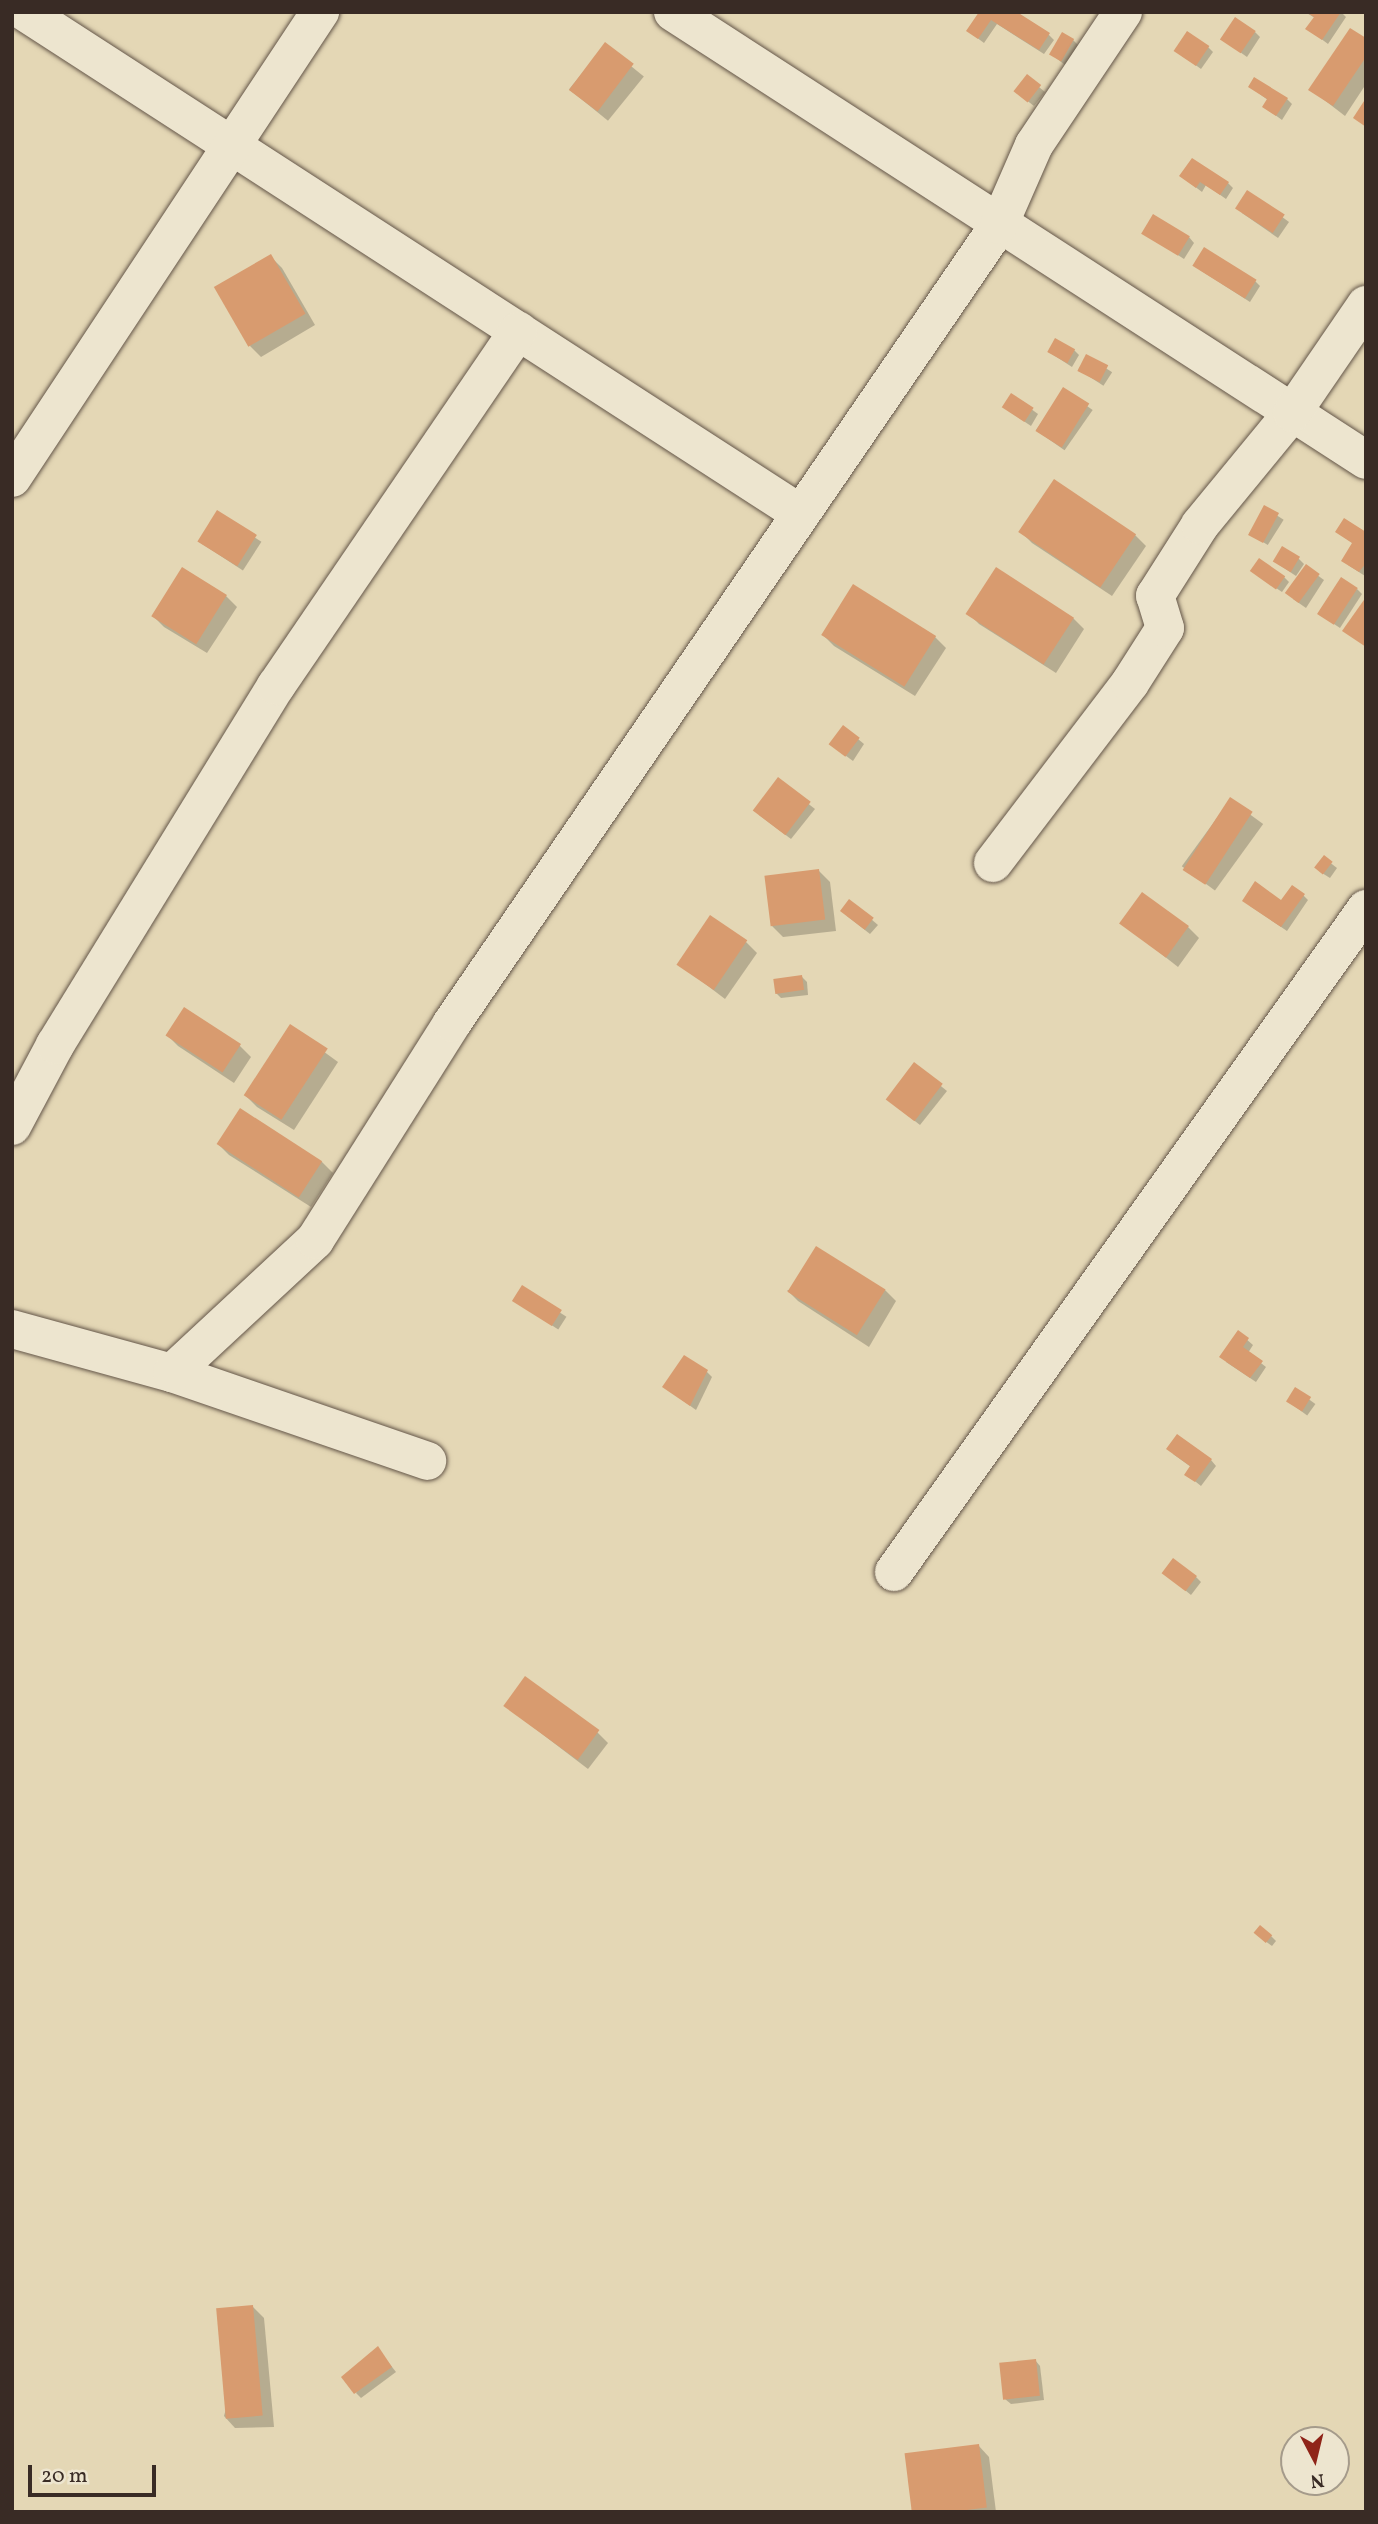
<!DOCTYPE html>
<style>
body{margin:0}
#map{position:relative;width:1378px;height:2524px;overflow:hidden;background:#e4d7b5;font-family:Vollkorn,serif}
div>[style]{position:absolute}
.shadow>*{inset:0;background:#0003;transform-origin:0 0}
.building>*{inset:0;background:#d89b6f;transform-origin:0 0}
.roads{filter:drop-shadow(0 0 2px #645649) drop-shadow(0 0 2px #645649)}
.street>*{height:38px;margin:-19px;padding:0 19px;transform-origin:19px;border-radius:19px;background:#ede5cf}
span{translate:-50% -50%;white-space:nowrap;text-align:center;line-height:1.15;-webkit-text-stroke:7px #ede5cf;paint-order:stroke}
.frame{position:absolute;inset:0;border:14px solid #392b25;pointer-events:none}
.north{position:absolute;left:1280px;top:2426px;width:70px;height:70px;box-sizing:border-box;background:#ede5cf;border:2px solid #a59b8b;border-radius:50%;rotate:173deg;font-size:19px;font-weight:700;line-height:28px;text-align:center;color:#392b25}
.north::after{content:'';display:block;margin:auto;width:24px;height:32px;background:#8f2418;clip-path:polygon(50% 0,100% 100%,50% 72%,0 100%)}
.scale{position:absolute;left:28px;top:2465px;width:128px;height:32px;box-sizing:border-box;border:4px solid #392b25;border-top:0;padding-left:9px;font-size:21px;line-height:24px;white-space:nowrap;color:#392b25;-webkit-text-stroke:5px #ede5cf;paint-order:stroke}
</style>
<div id="map">
<div class="shadow">
<i style="clip-path:polygon(981px 12px,1049px 35px,1054px 40px,1044px 54px,997px 24px,984px 43px,968px 31px)"></i>
<i style="clip-path:polygon(1305px 12px,1341px 12px,1346px 17px,1328px 44px,1308px 29px,1315px 18px)"></i>
<i style="clip-path:polygon(1255px 32px,1260px 37px,1247px 57px,1223px 40px)"></i>
<i style="clip-path:polygon(1073px 40px,1078px 45px,1065px 65px,1051px 54px)"></i>
<i style="clip-path:polygon(1366px 40px,1366px 84px,1345px 116px,1310px 89px)"></i>
<i style="left:605px;top:45px;width:50px;height:57px;rotate:39deg"></i>
<i style="clip-path:polygon(1208px 47px,1213px 52px,1201px 69px,1176px 51px)"></i>
<i style="clip-path:polygon(1027px 77px,1045px 92px,1034px 106px,1021px 96px)"></i>
<i style="clip-path:polygon(1250px 87px,1287px 99px,1292px 104px,1282px 120px,1264px 107px,1268px 100px)"></i>
<i style="clip-path:polygon(1181px 176px,1228px 183px,1233px 188px,1226px 199px,1206px 185px,1202px 192px)"></i>
<i style="clip-path:polygon(1248px 192px,1289px 222px,1278px 238px,1242px 213px)"></i>
<i style="clip-path:polygon(1144px 233px,1189px 237px,1194px 243px,1184px 259px)"></i>
<i style="clip-path:polygon(271px 257px,282px 268px,315px 325px,261px 357px,250px 346px)"></i>
<i style="clip-path:polygon(1200px 270px,1255px 281px,1260px 286px,1250px 302px)"></i>
<i style="clip-path:polygon(1074px 350px,1079px 355px,1072px 367px,1049px 352px)"></i>
<i style="left:1087px;top:356px;width:30px;height:16px;rotate:33deg"></i>
<i style="left:1064px;top:390px;width:35px;height:49px;rotate:35deg"></i>
<i style="clip-path:polygon(1012px 395px,1038px 414px,1031px 426px,1010px 412px)"></i>
<i style="left:1265px;top:508px;width:22px;height:30px;rotate:32deg"></i>
<i style="left:217px;top:513px;width:53px;height:34px;rotate:33deg"></i>
<i style="clip-path:polygon(1021px 532px,1135px 535px,1146px 546px,1112px 596px,1032px 543px)"></i>
<i style="clip-path:polygon(1337px 532px,1366px 534px,1365px 576px,1348px 565px,1354px 544px)"></i>
<i style="clip-path:polygon(1298px 558px,1304px 564px,1296px 576px,1275px 562px)"></i>
<i style="clip-path:polygon(1306px 567px,1324px 580px,1306px 608px,1293px 599px)"></i>
<i style="clip-path:polygon(1258px 576px,1284px 577px,1289px 582px,1282px 592px)"></i>
<i style="clip-path:polygon(1357px 589px,1362px 594px,1340px 628px,1319px 614px)"></i>
<i style="clip-path:polygon(226px 596px,237px 607px,207px 653px,164px 627px,153px 616px)"></i>
<i style="clip-path:polygon(968px 613px,1073px 618px,1084px 629px,1056px 673px,979px 624px)"></i>
<i style="clip-path:polygon(823px 635px,935px 637px,946px 648px,915px 696px,834px 646px)"></i>
<i style="clip-path:polygon(858px 739px,864px 744px,853px 761px,838px 750px)"></i>
<i style="clip-path:polygon(778px 780px,815px 809px,791px 839px,759px 815px)"></i>
<i style="left:1230px;top:800px;width:41px;height:82px;rotate:36deg"></i>
<i style="clip-path:polygon(1324px 858px,1337px 868px,1330px 878px,1322px 873px)"></i>
<i style="clip-path:polygon(819px 871px,830px 882px,836px 931px,783px 937px,772px 926px)"></i>
<i style="clip-path:polygon(1303px 895px,1308px 900px,1287px 931px,1250px 906px,1282px 902px)"></i>
<i style="clip-path:polygon(850px 901px,878px 925px,870px 934px,847px 916px)"></i>
<i style="clip-path:polygon(1122px 923px,1188px 927px,1199px 938px,1178px 967px)"></i>
<i style="clip-path:polygon(746px 942px,757px 953px,725px 999px,679px 964px)"></i>
<i style="clip-path:polygon(802px 977px,807px 982px,808px 995px,781px 998px,776px 993px)"></i>
<i style="clip-path:polygon(290px 1027px,338px 1062px,294px 1130px,257px 1107px,246px 1096px)"></i>
<i style="clip-path:polygon(167px 1035px,240px 1046px,251px 1057px,234px 1083px,178px 1046px)"></i>
<i style="clip-path:polygon(915px 1065px,947px 1091px,920px 1125px,893px 1104px)"></i>
<i style="clip-path:polygon(218px 1144px,322px 1162px,333px 1173px,311px 1207px,229px 1155px)"></i>
<i style="left:522px;top:1288px;width:53px;height:15px;rotate:33deg"></i>
<i style="clip-path:polygon(787px 1290px,885px 1290px,896px 1301px,869px 1347px,798px 1301px)"></i>
<i style="clip-path:polygon(1238px 1332px,1253px 1345px,1248px 1353px,1266px 1367px,1256px 1382px,1226px 1362px)"></i>
<i style="clip-path:polygon(707px 1372px,712px 1377px,696px 1410px,664px 1387px)"></i>
<i style="left:1296px;top:1390px;width:24px;height:14px;rotate:36deg"></i>
<i style="clip-path:polygon(1173px 1454px,1211px 1460px,1216px 1466px,1201px 1486px,1186px 1474px,1191px 1467px)"></i>
<i style="clip-path:polygon(1169px 1577px,1196px 1577px,1201px 1582px,1191px 1595px)"></i>
<i style="clip-path:polygon(504px 1705px,597px 1732px,608px 1743px,588px 1769px)"></i>
<i style="clip-path:polygon(1271px 1936px,1276px 1941px,1272px 1946px,1261px 1938px)"></i>
<i style="clip-path:polygon(253px 2307px,264px 2318px,274px 2427px,235px 2428px,224px 2416px)"></i>
<i style="clip-path:polygon(378px 2349px,396px 2372px,361px 2398px,356px 2393px)"></i>
<i style="clip-path:polygon(1035px 2360px,1040px 2366px,1044px 2400px,1011px 2404px,1005px 2399px)"></i>
<i style="clip-path:polygon(978px 2445px,989px 2457px,996px 2512px,914px 2512px)"></i>
</div>
<div class="building">
<i style="clip-path:polygon(979px 12px,1017px 12px,1050px 33px,1039px 50px,991px 20px,978px 39px,966px 31px)"></i>
<i style="clip-path:polygon(1306px 12px,1341px 12px,1322px 40px,1305px 29px,1314px 17px)"></i>
<i style="left:1235px;top:17px;width:25px;height:27px;rotate:34deg"></i>
<i style="clip-path:polygon(1350px 28px,1366px 38px,1366px 57px,1333px 106px,1308px 90px)"></i>
<i style="left:1187px;top:31px;width:27px;height:24px;rotate:34deg"></i>
<i style="left:1062px;top:32px;width:14px;height:26px;rotate:30deg"></i>
<i style="left:605px;top:42px;width:36px;height:60px;rotate:37deg"></i>
<i style="left:1027px;top:74px;width:18px;height:22px;rotate:38deg"></i>
<i style="clip-path:polygon(1254px 77px,1288px 98px,1276px 116px,1262px 107px,1267px 99px,1248px 87px)"></i>
<i style="clip-path:polygon(1366px 98px,1366px 127px,1353px 118px)"></i>
<i style="clip-path:polygon(1192px 158px,1229px 182px,1220px 195px,1200px 182px,1196px 188px,1179px 176px)"></i>
<i style="left:1247px;top:190px;width:45px;height:22px;rotate:33deg"></i>
<i style="left:1153px;top:214px;width:43px;height:23px;rotate:31deg"></i>
<i style="left:1204px;top:247px;width:62px;height:22px;rotate:32deg"></i>
<i style="left:271px;top:254px;width:69px;height:66px;rotate:60deg"></i>
<i style="left:1055px;top:338px;width:23px;height:16px;rotate:29deg"></i>
<i style="left:1086px;top:354px;width:25px;height:19px;rotate:27deg"></i>
<i style="left:1063px;top:387px;width:31px;height:52px;rotate:32deg"></i>
<i style="left:1011px;top:393px;width:27px;height:17px;rotate:33deg"></i>
<i style="left:1054px;top:479px;width:99px;height:64px;rotate:34deg"></i>
<i style="left:1264px;top:505px;width:17px;height:34px;rotate:28deg"></i>
<i style="left:217px;top:510px;width:47px;height:37px;rotate:32deg"></i>
<i style="clip-path:polygon(1344px 518px,1366px 532px,1366px 563px,1359px 572px,1341px 561px,1352px 543px,1335px 532px)"></i>
<i style="left:1282px;top:546px;width:21px;height:18px;rotate:31deg"></i>
<i style="left:1259px;top:558px;width:32px;height:16px;rotate:35deg"></i>
<i style="left:1306px;top:564px;width:17px;height:36px;rotate:36deg"></i>
<i style="left:182px;top:567px;width:53px;height:58px;rotate:32deg"></i>
<i style="left:996px;top:567px;width:93px;height:56px;rotate:33deg"></i>
<i style="left:1341px;top:577px;width:20px;height:44px;rotate:33deg"></i>
<i style="left:853px;top:584px;width:98px;height:60px;rotate:32deg"></i>
<i style="clip-path:polygon(1366px 597px,1366px 647px,1342px 631px)"></i>
<i style="left:843px;top:725px;width:21px;height:24px;rotate:37deg"></i>
<i style="left:778px;top:777px;width:41px;height:42px;rotate:37deg"></i>
<i style="left:1230px;top:797px;width:27px;height:87px;rotate:33deg"></i>
<i style="left:1324px;top:855px;width:11px;height:16px;rotate:38deg"></i>
<i style="left:819px;top:869px;width:51px;height:55px;rotate:83deg"></i>
<i style="clip-path:polygon(1255px 881px,1281px 900px,1292px 885px,1305px 894px,1281px 927px,1242px 901px)"></i>
<i style="left:1142px;top:892px;width:58px;height:39px;rotate:36deg"></i>
<i style="left:849px;top:899px;width:31px;height:15px;rotate:37deg"></i>
<i style="left:710px;top:915px;width:45px;height:60px;rotate:34deg"></i>
<i style="left:802px;top:975px;width:15px;height:29px;rotate:82deg"></i>
<i style="left:184px;top:1007px;width:68px;height:34px;rotate:33deg"></i>
<i style="left:290px;top:1024px;width:45px;height:85px;rotate:33deg"></i>
<i style="left:914px;top:1062px;width:36px;height:47px;rotate:37deg"></i>
<i style="left:240px;top:1108px;width:98px;height:43px;rotate:33deg"></i>
<i style="left:816px;top:1246px;width:82px;height:54px;rotate:32deg"></i>
<i style="left:522px;top:1285px;width:47px;height:19px;rotate:32deg"></i>
<i style="clip-path:polygon(1238px 1330px,1249px 1338px,1243px 1347px,1263px 1361px,1250px 1378px,1219px 1357px)"></i>
<i style="clip-path:polygon(684px 1355px,708px 1370px,690px 1406px,662px 1387px)"></i>
<i style="left:1295px;top:1387px;width:19px;height:17px;rotate:32deg"></i>
<i style="clip-path:polygon(1177px 1434px,1212px 1459px,1195px 1482px,1184px 1475px,1190px 1466px,1166px 1449px)"></i>
<i style="left:1173px;top:1558px;width:30px;height:19px;rotate:37deg"></i>
<i style="left:525px;top:1676px;width:92px;height:37px;rotate:36deg"></i>
<i style="left:1260px;top:1925px;width:16px;height:10px;rotate:40deg"></i>
<i style="left:253px;top:2305px;width:111px;height:37px;rotate:85deg"></i>
<i style="clip-path:polygon(378px 2346px,392px 2367px,354px 2394px,341px 2377px)"></i>
<i style="left:1036px;top:2359px;width:37px;height:37px;rotate:84deg"></i>
<i style="left:979px;top:2444px;width:64px;height:75px;rotate:83deg"></i>
</div>
<div class="roads">
<div class="street">
<i style="left:25px;top:12px;width:924px;rotate:32.9deg"></i>
<i style="left:673px;top:12px;width:825px;rotate:32.88deg"></i>
<i style="left:12px;top:478px;width:559px;rotate:-56.54deg"></i>
<i style="left:993px;top:863px;width:226px;rotate:-52.7deg"></i>
<i style="left:1130px;top:683px;width:65px;rotate:-57.5deg"></i>
<i style="left:1165px;top:628px;width:34px;rotate:-107deg"></i>
<i style="left:1155px;top:596px;width:84px;rotate:-57.6deg"></i>
<i style="left:1200px;top:525px;width:145px;rotate:-50.6deg"></i>
<i style="left:1292px;top:413px;width:131px;rotate:-55.6deg"></i>
<i style="left:12px;top:1126px;width:92px;rotate:-62deg"></i>
<i style="left:55px;top:1045px;width:422px;rotate:-58.4deg"></i>
<i style="left:276px;top:686px;width:430px;rotate:-55.7deg"></i>
<i style="left:12px;top:1329px;width:166px;rotate:15.4deg"></i>
<i style="left:172px;top:1373px;width:270px;rotate:19deg"></i>
<i style="left:172px;top:1373px;width:195px;rotate:-42.9deg"></i>
<i style="left:315px;top:1240px;width:257px;rotate:-57.7deg"></i>
<i style="left:452px;top:1023px;width:967px;rotate:-55.57deg"></i>
<i style="left:999px;top:225px;width:87px;rotate:-66.4deg"></i>
<i style="left:1034px;top:145px;width:160px;rotate:-56.2deg"></i>
<i style="left:894px;top:1572px;width:814px;rotate:-54.55deg"></i>
</div>
</div>
<div class="frame"></div>
<div class="north">N</div>
<div class="scale">20 m</div>
</div>
